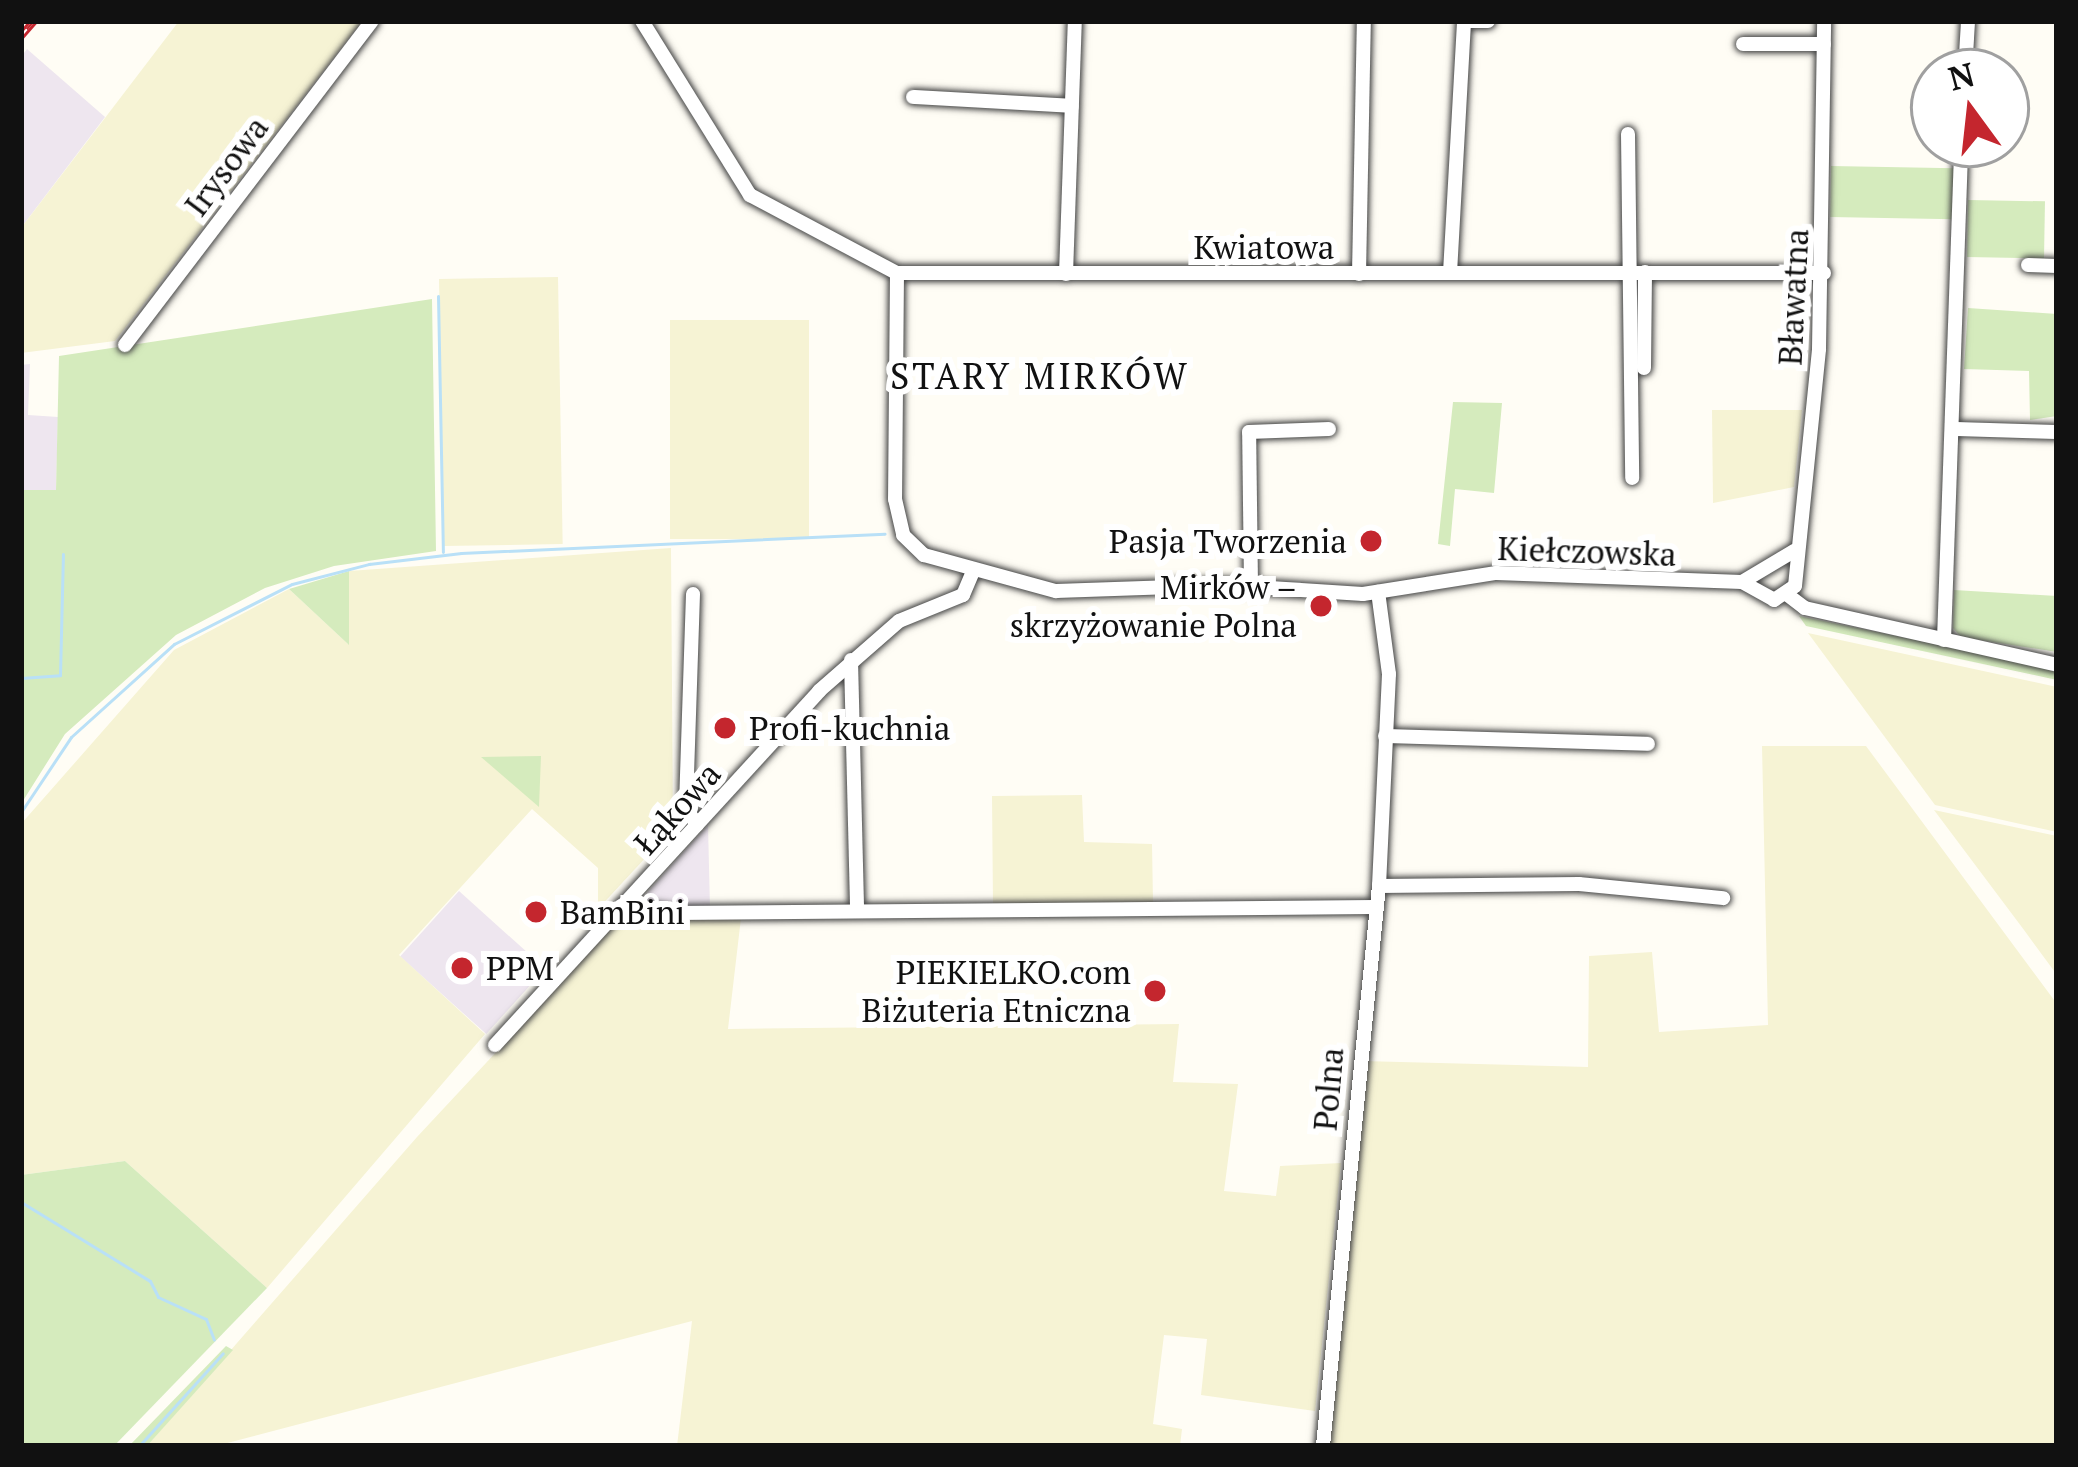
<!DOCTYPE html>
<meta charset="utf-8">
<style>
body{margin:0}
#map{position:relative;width:2078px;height:1467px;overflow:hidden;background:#fffdf5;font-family:"PT Serif",serif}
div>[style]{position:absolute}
.industrial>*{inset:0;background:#eee6ef;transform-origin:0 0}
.farmland>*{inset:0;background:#f6f3d4;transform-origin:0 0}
.green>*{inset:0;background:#d5ebbd;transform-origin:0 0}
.stream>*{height:3px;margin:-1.5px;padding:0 1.5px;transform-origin:1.5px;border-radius:1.5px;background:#b9e0f7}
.roads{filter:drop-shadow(0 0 3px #444) drop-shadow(0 0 3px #444)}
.street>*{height:14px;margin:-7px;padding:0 7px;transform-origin:7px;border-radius:7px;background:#fff}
.rail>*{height:8px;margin-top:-4px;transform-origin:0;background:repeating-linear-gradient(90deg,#fff 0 9px,#c4262e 0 18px);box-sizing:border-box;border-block:3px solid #c4262e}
.dots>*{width:33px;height:33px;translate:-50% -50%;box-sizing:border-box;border:6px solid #fff;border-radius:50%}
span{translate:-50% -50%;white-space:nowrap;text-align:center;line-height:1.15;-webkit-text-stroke:12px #fff;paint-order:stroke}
.street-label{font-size:33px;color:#111}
.poi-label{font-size:33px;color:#111}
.right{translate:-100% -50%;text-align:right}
.left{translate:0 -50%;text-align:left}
.neighbourhood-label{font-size:36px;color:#111;letter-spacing:3px}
.frame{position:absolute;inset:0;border:24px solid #111;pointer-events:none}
.north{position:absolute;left:1910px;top:48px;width:120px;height:120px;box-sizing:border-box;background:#fff;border:3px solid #a0a0a0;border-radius:50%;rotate:345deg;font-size:33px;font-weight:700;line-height:48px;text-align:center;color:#111}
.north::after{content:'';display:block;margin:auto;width:42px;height:54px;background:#c4262e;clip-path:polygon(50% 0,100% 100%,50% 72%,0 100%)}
</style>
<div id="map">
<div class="industrial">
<i style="clip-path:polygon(27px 49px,105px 117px,21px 228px,21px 57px)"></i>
<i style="clip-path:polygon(30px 364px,28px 415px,58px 417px,56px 491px,21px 490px,21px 365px)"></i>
<i style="clip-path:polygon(708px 825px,710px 909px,634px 907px)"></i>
<i style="left:459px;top:891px;width:116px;height:88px;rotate:42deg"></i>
</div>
<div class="farmland">
<i style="clip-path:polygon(179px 21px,362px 21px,115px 341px,21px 353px,21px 228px)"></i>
<i style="left:558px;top:277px;width:267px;height:119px;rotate:89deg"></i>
<i style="left:670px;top:320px;width:139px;height:219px"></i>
<i style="clip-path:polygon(1712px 410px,1802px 410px,1794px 487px,1713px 503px)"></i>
<i style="clip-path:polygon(671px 548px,673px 828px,598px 909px,598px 868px,532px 809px,399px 955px,485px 1034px,267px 1288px,125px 1161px,21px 1175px,21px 824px,174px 650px,289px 589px,348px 644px,349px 571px)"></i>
<i style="clip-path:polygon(1808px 633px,2057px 687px,2057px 832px,1935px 805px)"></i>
<i style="clip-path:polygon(1762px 746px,1866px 746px,2057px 1004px,2057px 1446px,1328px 1446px,1362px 1061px,1588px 1067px,1589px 956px,1652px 952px,1659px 1032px,1768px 1025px)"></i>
<i style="clip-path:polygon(1082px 795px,1084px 842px,1152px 844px,1153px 902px,993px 906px,992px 796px)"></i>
<i style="clip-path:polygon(1934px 810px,2057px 836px,2057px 975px,2024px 930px)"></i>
<i style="clip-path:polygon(622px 917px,741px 918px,728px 1029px,1179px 1024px,1173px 1082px,1238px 1084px,1224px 1191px,1276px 1196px,1280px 1166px,1341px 1163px,1315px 1411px,1201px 1395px,1207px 1339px,1164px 1335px,1153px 1424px,1182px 1429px,1180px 1446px,677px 1446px,692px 1321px,216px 1446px,147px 1446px,417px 1137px)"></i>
</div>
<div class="green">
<i style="left:1831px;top:166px;width:124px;height:51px;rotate:1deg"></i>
<i style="left:1968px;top:200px;width:77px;height:57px;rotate:1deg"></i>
<i style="clip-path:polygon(432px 299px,436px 551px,334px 566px,265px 588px,176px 635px,65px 734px,21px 804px,21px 490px,56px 490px,59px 356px)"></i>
<i style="clip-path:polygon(1968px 308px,2057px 314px,2057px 416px,2030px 420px,2029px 371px,1964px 369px)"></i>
<i style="clip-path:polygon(1453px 402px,1502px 403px,1494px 493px,1455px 489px,1450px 546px,1438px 544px)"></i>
<i style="clip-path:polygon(349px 571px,349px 645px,289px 589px)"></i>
<i style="clip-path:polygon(1954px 590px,2057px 596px,2057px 652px,1961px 637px,1953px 628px)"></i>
<i style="clip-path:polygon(1799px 616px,2057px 669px,2057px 680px,1806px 626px)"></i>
<i style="clip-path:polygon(541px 756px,539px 807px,481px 757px)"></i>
<i style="clip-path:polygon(125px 1161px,267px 1288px,114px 1446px,21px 1446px,21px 1175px)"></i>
<i style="clip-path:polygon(226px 1346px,233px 1350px,147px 1446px,129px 1446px)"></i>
</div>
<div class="stream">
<i style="left:438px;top:296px;width:256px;rotate:88.9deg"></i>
<i style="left:21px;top:678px;width:39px;rotate:-4deg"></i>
<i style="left:60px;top:675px;width:121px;rotate:-88.6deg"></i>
<i style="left:21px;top:812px;width:90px;rotate:-56.3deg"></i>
<i style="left:71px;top:737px;width:139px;rotate:-42.1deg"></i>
<i style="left:174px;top:644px;width:132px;rotate:-27deg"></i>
<i style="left:292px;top:584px;width:80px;rotate:-14.6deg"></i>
<i style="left:369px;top:564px;width:93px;rotate:-6.8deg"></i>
<i style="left:461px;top:553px;width:424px;rotate:-2.6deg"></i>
<i style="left:21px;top:1202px;width:151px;rotate:31.5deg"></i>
<i style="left:150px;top:1281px;width:18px;rotate:63deg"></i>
<i style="left:158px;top:1297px;width:53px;rotate:24.6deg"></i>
<i style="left:206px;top:1319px;width:22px;rotate:69deg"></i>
<i style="left:139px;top:1446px;width:125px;rotate:-47.9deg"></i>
</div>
<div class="roads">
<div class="street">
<i style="left:642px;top:21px;width:205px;rotate:58.2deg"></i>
<i style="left:750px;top:195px;width:166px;rotate:28deg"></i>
<i style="left:897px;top:273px;width:927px"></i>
<i style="left:1464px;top:21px;width:24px"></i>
<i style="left:1743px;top:44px;width:81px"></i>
<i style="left:1965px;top:72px;width:51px;rotate:-86.6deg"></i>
<i style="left:913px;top:97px;width:159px;rotate:3.2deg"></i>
<i style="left:1628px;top:134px;width:344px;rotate:89.3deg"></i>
<i style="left:2028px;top:265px;width:29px;rotate:2deg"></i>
<i style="left:897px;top:273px;width:226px;rotate:90.5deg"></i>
<i style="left:895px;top:499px;width:37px;rotate:77deg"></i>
<i style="left:903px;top:535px;width:29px;rotate:44deg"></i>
<i style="left:924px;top:555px;width:137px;rotate:15.3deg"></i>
<i style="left:1056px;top:591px;width:168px;rotate:-2deg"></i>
<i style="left:1224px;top:585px;width:139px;rotate:3.7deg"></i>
<i style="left:1363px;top:594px;width:135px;rotate:-9deg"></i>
<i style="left:1496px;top:573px;width:246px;rotate:2.1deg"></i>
<i style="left:1742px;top:582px;width:37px;rotate:29deg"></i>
<i style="left:1774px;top:600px;width:25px;rotate:-34deg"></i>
<i style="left:1795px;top:586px;width:238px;rotate:-84.2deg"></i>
<i style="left:1819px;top:349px;width:328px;rotate:-89.1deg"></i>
<i style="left:1450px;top:273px;width:252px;rotate:-86.8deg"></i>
<i style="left:1066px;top:274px;width:253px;rotate:-88deg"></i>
<i style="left:1359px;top:274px;width:253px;rotate:-88.9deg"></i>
<i style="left:125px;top:345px;width:407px;rotate:-52.7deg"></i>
<i style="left:1644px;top:368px;width:96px;rotate:-89.4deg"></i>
<i style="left:1955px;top:429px;width:102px;rotate:1.7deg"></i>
<i style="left:1742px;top:582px;width:61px;rotate:-30.8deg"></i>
<i style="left:1251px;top:585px;width:153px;rotate:-90.7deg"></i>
<i style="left:1249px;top:432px;width:80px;rotate:-2.1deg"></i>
<i style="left:693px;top:594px;width:214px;rotate:91.9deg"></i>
<i style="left:686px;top:808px;width:20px;rotate:57deg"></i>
<i style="left:1789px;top:596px;width:20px;rotate:37deg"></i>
<i style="left:1805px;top:608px;width:258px;rotate:12.7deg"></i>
<i style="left:1944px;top:640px;width:496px;rotate:-88deg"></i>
<i style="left:851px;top:660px;width:251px;rotate:88.6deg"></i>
<i style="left:1385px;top:736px;width:263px;rotate:1.7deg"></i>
<i style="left:1379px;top:886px;width:200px;rotate:-0.6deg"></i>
<i style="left:1579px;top:884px;width:145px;rotate:5.6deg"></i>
<i style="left:621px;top:906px;width:54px;rotate:7.4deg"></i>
<i style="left:675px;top:913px;width:699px;rotate:-0.49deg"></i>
<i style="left:495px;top:1045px;width:480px;rotate:-47.5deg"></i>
<i style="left:819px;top:691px;width:106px;rotate:-41.2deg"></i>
<i style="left:899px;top:621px;width:69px;rotate:-22.1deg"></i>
<i style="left:963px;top:595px;width:25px;rotate:-67deg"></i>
<i style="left:1323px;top:1446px;width:563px;rotate:-84.29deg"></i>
<i style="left:1379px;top:886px;width:212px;rotate:-87.3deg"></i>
<i style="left:1389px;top:674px;width:83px;rotate:-97.6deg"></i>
</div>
</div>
<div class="rail">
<i style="left:21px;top:36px;width:20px;rotate:-49deg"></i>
</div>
<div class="dots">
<i style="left:1371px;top:541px;background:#c4262e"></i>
<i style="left:1321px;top:606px;background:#c4262e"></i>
<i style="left:725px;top:728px;background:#c4262e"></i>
<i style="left:536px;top:912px;background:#c4262e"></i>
<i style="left:462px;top:968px;background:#c4262e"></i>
<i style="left:1155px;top:991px;background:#c4262e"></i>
</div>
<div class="street-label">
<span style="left:226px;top:166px;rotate:-53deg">Irysowa</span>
<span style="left:1264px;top:247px">Kwiatowa</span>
<span style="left:1793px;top:297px;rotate:-87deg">Bławatna</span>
<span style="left:1587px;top:551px;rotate:2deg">Kiełczowska</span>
<span style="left:677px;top:808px;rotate:-48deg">Łąkowa</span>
<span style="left:1328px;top:1089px;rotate:-85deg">Polna</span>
</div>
<div class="poi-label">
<span class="right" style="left:1347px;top:541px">Pasja Tworzenia</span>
<span class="right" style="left:1297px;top:606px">Mirków –<br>skrzyżowanie Polna</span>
<span class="left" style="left:749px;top:728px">Profi-kuchnia</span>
<span class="left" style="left:560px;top:912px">BamBini</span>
<span class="left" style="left:486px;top:968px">PPM</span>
<span class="right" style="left:1131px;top:991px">PIEKIELKO.com<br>Biżuteria Etniczna</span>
</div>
<div class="neighbourhood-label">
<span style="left:1040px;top:376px">STARY MIRKÓW</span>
</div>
<div class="frame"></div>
<div class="north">N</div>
</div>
